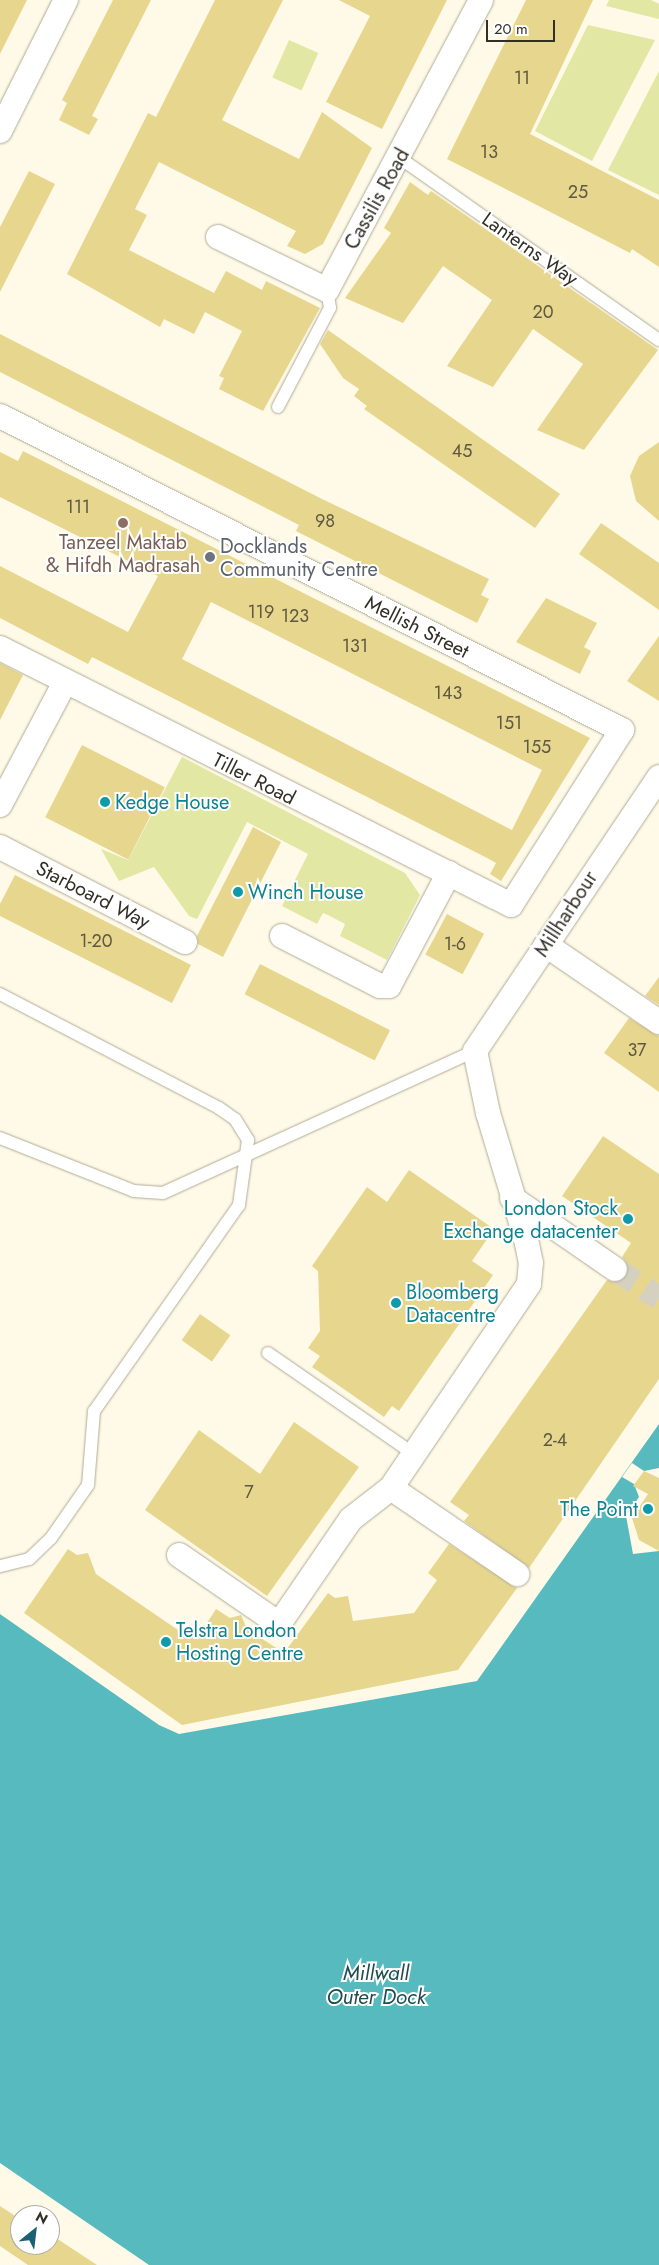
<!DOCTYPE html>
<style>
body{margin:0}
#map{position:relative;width:659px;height:2265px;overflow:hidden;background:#fefae7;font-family:Jost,sans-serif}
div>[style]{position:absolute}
.green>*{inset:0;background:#e2e7a4;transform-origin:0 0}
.water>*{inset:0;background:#56babf}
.pier>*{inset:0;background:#fefae7}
.building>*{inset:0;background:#e7d68e;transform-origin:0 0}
.street-tunnel>*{height:24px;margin-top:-12px;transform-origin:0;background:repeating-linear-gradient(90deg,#d5d1c0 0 24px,transparent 0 36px)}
.roads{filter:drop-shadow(0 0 1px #b0ab95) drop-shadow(0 0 1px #b0ab95)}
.lane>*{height:12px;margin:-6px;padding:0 6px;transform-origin:6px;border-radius:6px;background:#fff}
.street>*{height:24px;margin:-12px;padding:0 12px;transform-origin:12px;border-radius:12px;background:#fff}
.dots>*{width:14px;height:14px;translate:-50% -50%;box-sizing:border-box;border:2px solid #fff;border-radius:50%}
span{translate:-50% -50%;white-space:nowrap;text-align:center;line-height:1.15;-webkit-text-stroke:4px #fff;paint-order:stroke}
.number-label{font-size:18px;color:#5e5940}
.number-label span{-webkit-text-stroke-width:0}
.street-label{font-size:20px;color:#312f26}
.education-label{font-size:20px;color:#785e54}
.worship-label{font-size:20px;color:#5b616d}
.left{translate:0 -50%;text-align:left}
.culture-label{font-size:20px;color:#0d838f}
.right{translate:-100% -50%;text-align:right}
.water-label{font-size:21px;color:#1f4c4e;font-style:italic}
.north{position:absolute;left:10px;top:2205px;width:50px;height:50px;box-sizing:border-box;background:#fff;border:1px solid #adaca8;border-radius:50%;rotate:29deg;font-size:14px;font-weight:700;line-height:20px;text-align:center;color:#312f26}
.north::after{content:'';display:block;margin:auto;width:18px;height:22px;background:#1c6173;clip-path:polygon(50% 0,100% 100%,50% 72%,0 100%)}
.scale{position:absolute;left:486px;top:20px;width:69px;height:22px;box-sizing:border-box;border:2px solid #312f26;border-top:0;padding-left:6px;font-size:15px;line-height:18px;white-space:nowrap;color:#312f26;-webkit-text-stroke:4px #fff;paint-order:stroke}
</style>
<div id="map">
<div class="green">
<i style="clip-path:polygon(609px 0,651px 0,659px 4px,659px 19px,606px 6px)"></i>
<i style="clip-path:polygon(588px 25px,655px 40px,592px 161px,535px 131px)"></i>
<i style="left:289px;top:40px;width:32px;height:41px;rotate:24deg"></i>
<i style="clip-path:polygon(659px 71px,659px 195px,608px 170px)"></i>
<i style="clip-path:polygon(182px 757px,405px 873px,420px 895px,387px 960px,340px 936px,345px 924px,328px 915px,323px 913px,317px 924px,282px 906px,308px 854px,247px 822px,197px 919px,189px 916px,154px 867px,119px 881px,101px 849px,128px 860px)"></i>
</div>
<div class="water">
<i style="clip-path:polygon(659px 1424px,659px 2265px,149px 2265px,0 2163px,0 1614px,159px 1725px,179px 1734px,477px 1681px)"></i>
</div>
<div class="pier">
<i style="clip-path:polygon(632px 1463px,644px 1471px,659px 1468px,659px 1551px,633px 1554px,626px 1516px,639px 1497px,634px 1484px,622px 1477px)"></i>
</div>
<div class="building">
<i style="clip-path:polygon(0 0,27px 0,0 54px)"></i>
<i style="clip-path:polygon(113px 0,151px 0,92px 116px,98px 119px,89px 135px,59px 120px,67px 103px,62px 100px)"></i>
<i style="clip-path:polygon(215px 0,283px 0,222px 120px,299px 159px,322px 112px,372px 148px,323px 244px,305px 254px,287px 246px,296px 231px,159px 162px,135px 209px,147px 215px,129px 250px,214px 293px,226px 271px,262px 290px,266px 281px,320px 308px,263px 411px,219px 389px,224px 378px,219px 376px,242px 331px,205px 312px,194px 334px,164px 319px,160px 327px,67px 274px,148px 113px,156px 117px)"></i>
<i style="clip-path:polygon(339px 0,447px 0,382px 129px,326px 102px,370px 16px)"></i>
<i style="clip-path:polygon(526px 0,593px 0,530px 134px,659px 200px,659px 267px,632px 249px,630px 253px,447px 159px)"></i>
<i style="clip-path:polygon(29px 171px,55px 184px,0 292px,0 227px)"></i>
<i style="clip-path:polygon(410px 182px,428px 195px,431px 191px,658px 350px,584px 450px,537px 430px,583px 364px,533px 329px,493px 387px,447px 366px,492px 300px,443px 266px,403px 323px,345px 298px,391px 233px,384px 228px)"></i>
<i style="clip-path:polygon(328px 330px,560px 494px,535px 528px,364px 409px,367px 406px,354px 396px,359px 389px,343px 378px,320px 344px)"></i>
<i style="clip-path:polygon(0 334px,320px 498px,489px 579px,481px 595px,489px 599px,477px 623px,296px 531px,299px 525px,0 372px)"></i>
<i style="clip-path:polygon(659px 442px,659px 521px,636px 501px,630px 476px,639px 456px)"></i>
<i style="clip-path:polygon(evenodd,23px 451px,590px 738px,501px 881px,490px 874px,496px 863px,489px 859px,92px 657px,88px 664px,0 618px,0 566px,128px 632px,158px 576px,0 497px,0 452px,18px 461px,23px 451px,211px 602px,542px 770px,512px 830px,182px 659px,211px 602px)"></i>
<i style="clip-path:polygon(601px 523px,659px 563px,659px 610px,579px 554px)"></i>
<i style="clip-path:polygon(546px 598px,597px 623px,584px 647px,591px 651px,580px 674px,516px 642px)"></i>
<i style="clip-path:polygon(659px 636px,659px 701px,627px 681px)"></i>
<i style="clip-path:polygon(0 663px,23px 675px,0 720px)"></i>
<i style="left:82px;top:745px;width:93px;height:81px;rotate:27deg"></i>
<i style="clip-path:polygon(253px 827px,281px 842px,223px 957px,198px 944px,197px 936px)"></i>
<i style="clip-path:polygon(15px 875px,191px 965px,172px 1003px,0 916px,0 904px)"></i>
<i style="left:447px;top:914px;width:42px;height:46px;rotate:28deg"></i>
<i style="left:260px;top:964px;width:146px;height:34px;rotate:27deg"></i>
<i style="clip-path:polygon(659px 977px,659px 1005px,645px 996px)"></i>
<i style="clip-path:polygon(629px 1018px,659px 1036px,659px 1092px,604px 1053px)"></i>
<i style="clip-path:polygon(603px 1136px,659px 1174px,659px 1379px,529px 1568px,464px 1521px,469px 1515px,450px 1502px,607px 1280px,620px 1282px,627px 1276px,628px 1264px,622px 1257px,631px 1243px,562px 1196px)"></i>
<i style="clip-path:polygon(409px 1170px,494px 1229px,472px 1261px,493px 1275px,399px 1411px,392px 1406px,384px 1417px,312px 1367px,320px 1356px,308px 1348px,320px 1331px,318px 1271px,312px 1266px,367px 1187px,387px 1202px)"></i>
<i style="left:200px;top:1314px;width:37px;height:32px;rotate:35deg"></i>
<i style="clip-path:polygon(294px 1422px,359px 1467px,267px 1596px,145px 1510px,199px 1430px,260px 1474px)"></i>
<i style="clip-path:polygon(644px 1471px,659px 1478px,659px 1551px,639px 1540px,632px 1518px,648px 1494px,633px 1486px)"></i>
<i style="clip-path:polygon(449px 1544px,517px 1588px,458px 1670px,182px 1725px,24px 1613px,68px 1549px,77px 1555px,88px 1553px,96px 1574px,178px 1630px,205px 1626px,216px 1609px,230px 1618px,241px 1615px,247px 1629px,284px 1653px,328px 1593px,335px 1598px,348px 1596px,353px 1621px,414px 1613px,437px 1580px,428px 1573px)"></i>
<i style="clip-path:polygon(0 2206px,20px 2219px,20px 2245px,50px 2245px,50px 2234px,97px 2265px,28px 2265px,0 2246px)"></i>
</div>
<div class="street-tunnel">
<i style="left:615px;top:1269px;width:53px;rotate:33.4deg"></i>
</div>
<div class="roads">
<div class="lane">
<i style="left:400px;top:158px;width:317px;rotate:35.1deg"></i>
<i style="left:278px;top:407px;width:112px;rotate:-62.3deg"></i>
<i style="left:330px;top:308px;width:18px;rotate:-99deg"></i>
<i style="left:0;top:994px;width:247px;rotate:27.5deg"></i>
<i style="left:219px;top:1108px;width:19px;rotate:35deg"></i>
<i style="left:235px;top:1119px;width:25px;rotate:58deg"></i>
<i style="left:248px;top:1140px;width:66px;rotate:97.9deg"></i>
<i style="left:239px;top:1205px;width:252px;rotate:125.1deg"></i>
<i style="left:94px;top:1411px;width:74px;rotate:94.6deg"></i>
<i style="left:88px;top:1485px;width:65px;rotate:124.9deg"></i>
<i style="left:51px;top:1538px;width:30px;rotate:136deg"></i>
<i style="left:29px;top:1559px;width:30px;rotate:166deg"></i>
<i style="left:0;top:1138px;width:144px;rotate:21.6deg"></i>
<i style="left:134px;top:1191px;width:29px;rotate:4deg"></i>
<i style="left:163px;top:1193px;width:343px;rotate:-24.5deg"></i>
<i style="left:268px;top:1353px;width:178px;rotate:34.7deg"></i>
</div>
<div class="street">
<i style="left:0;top:131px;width:147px;rotate:-63.3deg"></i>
<i style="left:218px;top:237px;width:121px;rotate:25.9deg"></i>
<i style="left:327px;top:290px;width:328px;rotate:-62deg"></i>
<i style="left:0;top:416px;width:697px;rotate:26.79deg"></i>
<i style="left:622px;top:730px;width:207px;rotate:122.4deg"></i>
<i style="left:511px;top:905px;width:572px;rotate:-153.3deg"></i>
<i style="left:0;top:805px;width:139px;rotate:-62.1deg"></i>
<i style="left:0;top:847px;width:208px;rotate:27.2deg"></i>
<i style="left:282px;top:936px;width:110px;rotate:27deg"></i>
<i style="left:380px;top:986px;width:9px"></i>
<i style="left:389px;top:986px;width:128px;rotate:-62deg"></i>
<i style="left:546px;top:945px;width:137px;rotate:34.3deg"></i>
<i style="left:512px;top:1198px;width:125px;rotate:34.6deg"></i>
<i style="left:391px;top:1488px;width:153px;rotate:34.3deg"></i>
<i style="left:179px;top:1555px;width:121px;rotate:34.6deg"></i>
<i style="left:279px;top:1624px;width:127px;rotate:-55.6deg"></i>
<i style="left:351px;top:1519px;width:51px;rotate:-37.8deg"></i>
<i style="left:391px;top:1488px;width:246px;rotate:-55.9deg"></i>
<i style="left:529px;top:1284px;width:21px;rotate:-85deg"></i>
<i style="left:531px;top:1263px;width:25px;rotate:-102deg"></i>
<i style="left:526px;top:1239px;width:132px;rotate:-106.8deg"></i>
<i style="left:488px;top:1113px;width:63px;rotate:-101.8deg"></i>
<i style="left:475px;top:1051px;width:330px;rotate:-56.1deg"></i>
</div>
</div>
<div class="dots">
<i style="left:123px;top:523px;background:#8d6e63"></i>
<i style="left:210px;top:557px;background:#6b7280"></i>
<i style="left:105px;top:802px;background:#0f9aa8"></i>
<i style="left:238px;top:892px;background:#0f9aa8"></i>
<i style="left:628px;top:1219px;background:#0f9aa8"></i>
<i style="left:396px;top:1303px;background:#0f9aa8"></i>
<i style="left:648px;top:1509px;background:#0f9aa8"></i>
<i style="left:166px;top:1642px;background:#0f9aa8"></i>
</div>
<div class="number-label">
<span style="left:522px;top:78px">11</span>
<span style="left:489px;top:152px">13</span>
<span style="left:578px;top:192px">25</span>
<span style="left:543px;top:312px">20</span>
<span style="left:462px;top:451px">45</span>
<span style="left:78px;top:507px">111</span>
<span style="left:325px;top:521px">98</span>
<span style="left:261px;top:612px">119</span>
<span style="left:295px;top:616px">123</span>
<span style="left:355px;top:646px">131</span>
<span style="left:448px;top:693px">143</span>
<span style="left:509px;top:723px">151</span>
<span style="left:537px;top:747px">155</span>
<span style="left:96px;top:941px">1-20</span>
<span style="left:455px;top:944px">1-6</span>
<span style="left:637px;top:1050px">37</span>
<span style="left:555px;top:1440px">2-4</span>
<span style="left:249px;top:1492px">7</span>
</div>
<div class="street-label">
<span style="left:377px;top:199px;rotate:-61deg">Cassilis Road</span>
<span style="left:530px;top:249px;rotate:35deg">Lanterns Way</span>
<span style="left:417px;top:627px;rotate:27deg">Mellish Street</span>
<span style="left:254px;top:779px;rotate:27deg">Tiller Road</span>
<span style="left:93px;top:895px;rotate:27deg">Starboard Way</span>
<span style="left:566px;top:914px;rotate:-57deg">Millharbour</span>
</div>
<div class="education-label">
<span style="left:123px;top:554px">Tanzeel Maktab<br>&amp; Hifdh Madrasah</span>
</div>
<div class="worship-label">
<span class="left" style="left:220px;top:558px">Docklands<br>Community Centre</span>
</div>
<div class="culture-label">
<span class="left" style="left:115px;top:802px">Kedge House</span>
<span class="left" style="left:248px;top:892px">Winch House</span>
<span class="right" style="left:618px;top:1220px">London Stock<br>Exchange datacenter</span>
<span class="left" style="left:406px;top:1304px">Bloomberg<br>Datacentre</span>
<span class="right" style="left:638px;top:1509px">The Point</span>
<span class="left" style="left:176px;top:1642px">Telstra London<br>Hosting Centre</span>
</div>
<div class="water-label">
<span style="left:376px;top:1985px">Millwall<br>Outer Dock</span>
</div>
<div class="north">N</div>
<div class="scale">20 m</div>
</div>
